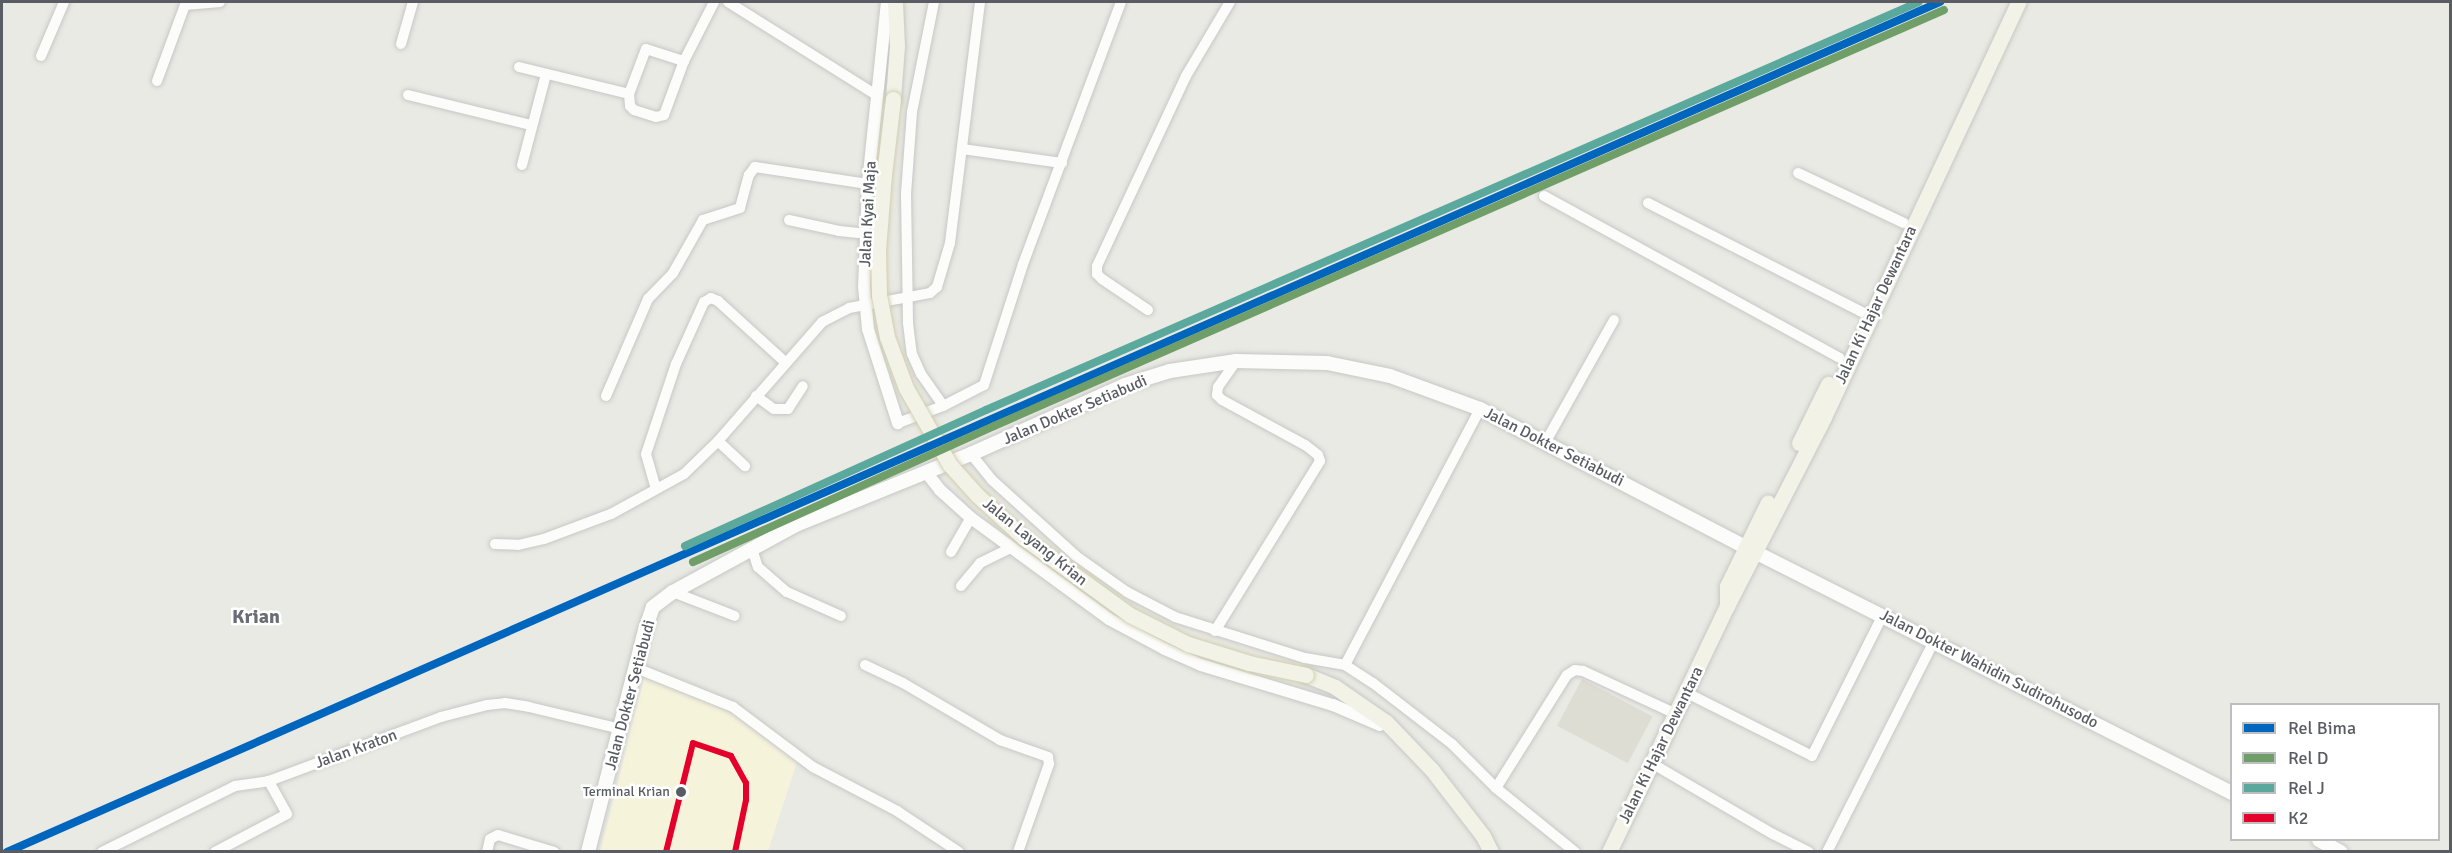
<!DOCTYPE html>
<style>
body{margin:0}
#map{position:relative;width:2452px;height:853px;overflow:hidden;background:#eaeae4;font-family:Signika,sans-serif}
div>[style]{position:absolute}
.commercial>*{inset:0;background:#f6f3db}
.education>*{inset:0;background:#ddddd3;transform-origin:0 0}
.roads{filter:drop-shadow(0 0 2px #c6c8c6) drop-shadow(0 0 2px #c6c8c6)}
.minor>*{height:10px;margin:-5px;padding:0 5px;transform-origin:5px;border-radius:5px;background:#fcfcfb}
.tertiary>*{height:12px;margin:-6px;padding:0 6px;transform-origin:6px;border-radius:6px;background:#fcfcfb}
.secondary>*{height:14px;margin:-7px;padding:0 7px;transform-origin:7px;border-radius:7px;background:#fcfcfb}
.primary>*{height:15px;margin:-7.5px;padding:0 7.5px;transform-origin:7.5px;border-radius:7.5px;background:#f2f2e7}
.bridges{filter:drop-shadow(0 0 2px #d2ceb1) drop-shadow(0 0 2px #d2ceb1)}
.primary-bridge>*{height:15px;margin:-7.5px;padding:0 7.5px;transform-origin:7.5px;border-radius:7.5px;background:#f2f2e7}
.bus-1>*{height:6px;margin:-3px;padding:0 3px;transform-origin:3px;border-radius:3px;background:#e4002b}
.rail-1>*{height:8px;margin:-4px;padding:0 4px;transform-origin:4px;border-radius:4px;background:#0065bd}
.rail-2>*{height:8px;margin:-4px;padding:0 4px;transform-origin:4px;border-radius:4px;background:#6f9e68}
.rail-3>*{height:8px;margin:-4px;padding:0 4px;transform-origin:4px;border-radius:4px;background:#5ba99d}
.dots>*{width:16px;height:16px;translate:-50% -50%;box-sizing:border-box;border:3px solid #fff;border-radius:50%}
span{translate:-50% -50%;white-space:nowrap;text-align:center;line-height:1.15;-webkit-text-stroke:5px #fff;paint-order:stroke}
.bus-label{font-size:14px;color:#595c62}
.right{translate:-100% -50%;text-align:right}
.street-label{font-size:16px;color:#595c62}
.quarter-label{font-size:20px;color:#6a6e74;font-weight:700}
.frame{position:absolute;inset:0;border:3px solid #595c62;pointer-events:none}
.legend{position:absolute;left:2230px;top:703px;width:210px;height:138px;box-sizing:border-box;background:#fff;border:2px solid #bdbec0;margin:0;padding:8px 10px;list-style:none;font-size:18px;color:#595c62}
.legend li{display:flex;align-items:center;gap:12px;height:30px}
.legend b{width:30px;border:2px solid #bdbec0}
</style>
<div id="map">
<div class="commercial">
<i style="clip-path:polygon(646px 671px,711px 696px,797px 762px,768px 851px,600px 852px)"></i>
</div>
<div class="education">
<i style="left:1582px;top:679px;width:80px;height:53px;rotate:28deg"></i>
</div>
<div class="roads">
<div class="minor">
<i style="left:728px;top:2px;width:177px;rotate:32.1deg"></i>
<i style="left:934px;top:2px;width:112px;rotate:101.3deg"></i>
<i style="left:912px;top:112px;width:81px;rotate:94.2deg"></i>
<i style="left:906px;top:193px;width:130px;rotate:89.1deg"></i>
<i style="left:908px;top:323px;width:31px;rotate:83deg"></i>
<i style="left:912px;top:354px;width:22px;rotate:66deg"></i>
<i style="left:921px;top:374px;width:39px;rotate:55deg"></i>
<i style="left:401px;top:44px;width:44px;rotate:-74.1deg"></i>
<i style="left:41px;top:56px;width:59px;rotate:-66.9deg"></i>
<i style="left:519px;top:67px;width:113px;rotate:13.8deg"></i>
<i style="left:629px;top:94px;width:48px;rotate:-69.3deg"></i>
<i style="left:646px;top:49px;width:40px;rotate:18deg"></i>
<i style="left:157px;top:81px;width:81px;rotate:-69.8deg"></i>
<i style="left:185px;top:5px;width:35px;rotate:-5deg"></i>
<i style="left:629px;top:94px;width:12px;rotate:85deg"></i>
<i style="left:630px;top:106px;width:6px;rotate:45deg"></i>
<i style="left:634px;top:110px;width:23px;rotate:18deg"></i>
<i style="left:656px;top:117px;width:8px;rotate:-14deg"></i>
<i style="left:664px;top:115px;width:58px;rotate:-69.7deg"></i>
<i style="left:684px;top:61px;width:66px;rotate:-63deg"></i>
<i style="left:408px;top:95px;width:127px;rotate:13.7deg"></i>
<i style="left:962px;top:149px;width:101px;rotate:8deg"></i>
<i style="left:522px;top:165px;width:94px;rotate:-75.2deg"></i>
<i style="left:1798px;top:173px;width:117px;rotate:25.3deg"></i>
<i style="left:1544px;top:196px;width:337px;rotate:28.7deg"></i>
<i style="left:1648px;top:203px;width:240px;rotate:27deg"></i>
<i style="left:789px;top:220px;width:51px;rotate:12.4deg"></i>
<i style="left:839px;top:231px;width:27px;rotate:6deg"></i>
<i style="left:1148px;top:310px;width:55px;rotate:-146deg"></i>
<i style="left:1102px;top:279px;width:7px;rotate:-135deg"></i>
<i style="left:1097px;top:274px;width:8px;rotate:-90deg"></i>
<i style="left:1097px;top:266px;width:210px;rotate:-64.9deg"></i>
<i style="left:1186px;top:76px;width:86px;rotate:-59.3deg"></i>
<i style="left:606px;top:396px;width:106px;rotate:-66.6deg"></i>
<i style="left:648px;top:299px;width:36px;rotate:-46deg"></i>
<i style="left:673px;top:273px;width:61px;rotate:-60.5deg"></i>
<i style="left:703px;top:220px;width:39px;rotate:-18deg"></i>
<i style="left:740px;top:208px;width:34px;rotate:-75deg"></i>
<i style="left:749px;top:175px;width:10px;rotate:-53deg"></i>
<i style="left:755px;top:167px;width:114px;rotate:8.6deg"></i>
<i style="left:756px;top:396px;width:22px;rotate:36deg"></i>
<i style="left:774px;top:409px;width:14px"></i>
<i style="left:788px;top:409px;width:27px;rotate:-57deg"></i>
<i style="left:898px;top:423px;width:48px;rotate:-20.7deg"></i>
<i style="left:943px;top:406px;width:46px;rotate:-27.1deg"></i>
<i style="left:984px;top:385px;width:127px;rotate:-72.1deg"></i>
<i style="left:1023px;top:264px;width:280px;rotate:-69.5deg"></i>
<i style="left:718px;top:441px;width:37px;rotate:43deg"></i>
<i style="left:1545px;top:443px;width:141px;rotate:-60.7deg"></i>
<i style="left:971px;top:454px;width:33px;rotate:51deg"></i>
<i style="left:992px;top:480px;width:113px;rotate:42.1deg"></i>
<i style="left:1076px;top:556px;width:62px;rotate:35.2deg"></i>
<i style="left:1127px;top:592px;width:54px;rotate:27.5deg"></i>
<i style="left:1175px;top:617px;width:136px;rotate:17.5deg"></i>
<i style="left:1305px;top:658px;width:41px;rotate:9.9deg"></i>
<i style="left:1345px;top:665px;width:33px;rotate:33deg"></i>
<i style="left:1373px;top:683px;width:100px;rotate:37.7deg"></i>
<i style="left:1452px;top:744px;width:62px;rotate:45deg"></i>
<i style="left:1496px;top:788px;width:102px;rotate:39deg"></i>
<i style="left:656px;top:489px;width:36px;rotate:-106deg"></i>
<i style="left:646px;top:454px;width:95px;rotate:-71.6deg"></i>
<i style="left:676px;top:364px;width:68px;rotate:-65.7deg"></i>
<i style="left:704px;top:302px;width:8px;rotate:-30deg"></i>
<i style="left:711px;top:298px;width:8px;rotate:23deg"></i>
<i style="left:718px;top:301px;width:91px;rotate:42.3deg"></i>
<i style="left:495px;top:544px;width:23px;rotate:2deg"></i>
<i style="left:518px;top:545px;width:27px;rotate:-13deg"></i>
<i style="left:544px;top:539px;width:72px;rotate:-20.5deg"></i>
<i style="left:611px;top:514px;width:83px;rotate:-28.7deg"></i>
<i style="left:684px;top:474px;width:47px;rotate:-44.1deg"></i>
<i style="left:718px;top:441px;width:158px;rotate:-48.8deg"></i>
<i style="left:822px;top:322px;width:30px;rotate:-27deg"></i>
<i style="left:849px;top:308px;width:82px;rotate:-10.5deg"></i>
<i style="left:930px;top:293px;width:9px;rotate:-41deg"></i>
<i style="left:937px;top:287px;width:46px;rotate:-73.5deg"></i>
<i style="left:950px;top:243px;width:243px;rotate:-82.9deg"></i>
<i style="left:752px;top:549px;width:19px;rotate:72deg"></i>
<i style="left:758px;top:567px;width:38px;rotate:41deg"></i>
<i style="left:787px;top:592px;width:59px;rotate:24deg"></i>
<i style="left:951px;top:552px;width:39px;rotate:-60deg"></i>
<i style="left:961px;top:586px;width:30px;rotate:-50deg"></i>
<i style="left:980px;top:563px;width:34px;rotate:-26deg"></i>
<i style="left:673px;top:592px;width:66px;rotate:21.2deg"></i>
<i style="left:1215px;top:631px;width:200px;rotate:-58.3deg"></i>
<i style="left:1320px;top:461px;width:6px;rotate:-108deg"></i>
<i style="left:1318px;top:455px;width:16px;rotate:-142deg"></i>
<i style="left:1305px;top:445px;width:94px;rotate:-151.5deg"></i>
<i style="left:1222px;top:400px;width:7px;rotate:-135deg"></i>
<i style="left:1217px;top:395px;width:8px;rotate:-83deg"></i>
<i style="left:1218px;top:387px;width:32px;rotate:-55deg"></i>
<i style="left:865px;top:665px;width:42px;rotate:25.3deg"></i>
<i style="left:903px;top:683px;width:113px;rotate:30.4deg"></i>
<i style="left:1000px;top:740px;width:51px;rotate:19.5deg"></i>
<i style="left:1048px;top:757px;width:7px;rotate:82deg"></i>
<i style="left:1049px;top:764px;width:93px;rotate:109.4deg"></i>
<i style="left:1345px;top:665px;width:289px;rotate:-62.2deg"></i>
<i style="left:636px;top:668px;width:105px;rotate:21.9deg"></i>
<i style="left:733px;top:707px;width:100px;rotate:36.9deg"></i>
<i style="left:813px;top:767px;width:95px;rotate:27.6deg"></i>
<i style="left:897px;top:811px;width:74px;rotate:33.5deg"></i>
<i style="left:1687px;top:693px;width:140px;rotate:26.7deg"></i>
<i style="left:1812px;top:756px;width:158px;rotate:-63.3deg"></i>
<i style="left:1653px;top:764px;width:139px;rotate:30.3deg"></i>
<i style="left:1773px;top:834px;width:40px;rotate:26.6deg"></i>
<i style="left:1496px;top:788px;width:133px;rotate:-57.9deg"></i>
<i style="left:1567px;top:675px;width:9px;rotate:-32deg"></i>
<i style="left:1575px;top:670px;width:8px;rotate:7deg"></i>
<i style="left:1583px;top:671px;width:102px;rotate:24.8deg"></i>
<i style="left:102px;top:852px;width:148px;rotate:-26.4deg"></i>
<i style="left:235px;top:786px;width:34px;rotate:-8deg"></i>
<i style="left:269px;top:781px;width:184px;rotate:-20.4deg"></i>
<i style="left:441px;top:717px;width:48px;rotate:-14.6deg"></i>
<i style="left:487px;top:705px;width:18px;rotate:-6deg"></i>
<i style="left:505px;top:703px;width:24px;rotate:9deg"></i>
<i style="left:529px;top:707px;width:95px;rotate:13.4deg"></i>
<i style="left:215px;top:852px;width:81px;rotate:-27.8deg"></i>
<i style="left:287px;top:814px;width:38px;rotate:-119deg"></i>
<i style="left:487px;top:852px;width:13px;rotate:-77deg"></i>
<i style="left:490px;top:839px;width:9px;rotate:-27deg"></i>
<i style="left:498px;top:835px;width:59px;rotate:16.9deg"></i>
<i style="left:1827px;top:852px;width:237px;rotate:-63.1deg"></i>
</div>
<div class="tertiary">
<i style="left:887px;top:2px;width:183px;rotate:96deg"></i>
<i style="left:868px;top:184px;width:102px;rotate:92.2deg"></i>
<i style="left:864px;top:286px;width:43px;rotate:84.7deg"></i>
<i style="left:868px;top:329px;width:99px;rotate:72.3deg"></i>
<i style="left:926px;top:472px;width:23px;rotate:52deg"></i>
<i style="left:940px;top:490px;width:42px;rotate:42.1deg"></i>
<i style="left:971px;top:518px;width:171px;rotate:36.2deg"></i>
<i style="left:1109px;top:619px;width:64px;rotate:28.2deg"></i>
<i style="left:1165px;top:649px;width:39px;rotate:24deg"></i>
<i style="left:1201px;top:665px;width:138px;rotate:16.9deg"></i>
<i style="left:1333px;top:705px;width:51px;rotate:23.1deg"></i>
</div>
<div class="secondary">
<i style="left:2319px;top:840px;width:25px;rotate:29deg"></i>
<i style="left:588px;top:852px;width:229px;rotate:-75.6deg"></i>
<i style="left:645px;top:630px;width:24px;rotate:-71deg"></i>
<i style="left:653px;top:607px;width:25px;rotate:-37deg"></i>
<i style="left:673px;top:592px;width:140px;rotate:-28.6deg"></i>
<i style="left:796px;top:525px;width:189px;rotate:-22.1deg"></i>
<i style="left:971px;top:454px;width:169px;rotate:-24.1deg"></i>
<i style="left:1125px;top:385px;width:47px;rotate:-17.3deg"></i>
<i style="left:1170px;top:371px;width:67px;rotate:-8.6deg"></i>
<i style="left:1236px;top:361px;width:91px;rotate:1.3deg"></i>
<i style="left:1327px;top:363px;width:64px;rotate:11.7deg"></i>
<i style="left:1390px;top:376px;width:96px;rotate:20.1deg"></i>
<i style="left:1480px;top:409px;width:299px;rotate:27.5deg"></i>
<i style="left:1745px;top:547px;width:546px;rotate:26.8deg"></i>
</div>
<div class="primary">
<i style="left:893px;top:99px;width:53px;rotate:-85.7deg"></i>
<i style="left:897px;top:46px;width:44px;rotate:-92.6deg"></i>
<i style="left:1799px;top:443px;width:66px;rotate:-63.8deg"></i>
<i style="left:1727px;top:606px;width:20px;rotate:-90deg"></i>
<i style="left:1727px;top:586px;width:93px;rotate:-64deg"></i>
<i style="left:1306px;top:675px;width:31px;rotate:22deg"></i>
<i style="left:1335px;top:687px;width:62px;rotate:34.5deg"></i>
<i style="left:1386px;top:722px;width:66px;rotate:46.2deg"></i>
<i style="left:1432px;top:770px;width:83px;rotate:52.3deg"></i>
<i style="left:1483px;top:836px;width:18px;rotate:63deg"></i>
<i style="left:1609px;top:852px;width:273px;rotate:-64.4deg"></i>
<i style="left:1727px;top:606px;width:212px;rotate:-62.8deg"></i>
<i style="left:1824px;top:417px;width:458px;rotate:-64.9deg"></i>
</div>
</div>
<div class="bridges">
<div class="primary-bridge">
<i style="left:893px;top:99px;width:76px;rotate:96.8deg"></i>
<i style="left:884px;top:174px;width:77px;rotate:94.5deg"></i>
<i style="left:878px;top:251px;width:44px;rotate:88.7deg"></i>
<i style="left:879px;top:295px;width:43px;rotate:79.2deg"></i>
<i style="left:887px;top:337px;width:54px;rotate:69.6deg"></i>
<i style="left:906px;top:388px;width:89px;rotate:60.3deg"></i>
<i style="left:950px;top:465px;width:40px;rotate:48deg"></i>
<i style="left:977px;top:495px;width:64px;rotate:42.5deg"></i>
<i style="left:1024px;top:538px;width:131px;rotate:36deg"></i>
<i style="left:1130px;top:615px;width:65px;rotate:26.6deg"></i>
<i style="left:1188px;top:644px;width:64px;rotate:17.3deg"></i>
<i style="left:1249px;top:663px;width:58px;rotate:11.9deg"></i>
</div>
</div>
<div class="bus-1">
<i style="left:666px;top:852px;width:112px;rotate:-76.1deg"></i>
<i style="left:693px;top:743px;width:40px;rotate:18.9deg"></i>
<i style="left:731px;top:756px;width:31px;rotate:61deg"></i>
<i style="left:746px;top:783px;width:17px;rotate:90deg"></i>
<i style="left:746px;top:800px;width:53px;rotate:101.9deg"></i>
</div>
<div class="rail-1">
<i style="left:7px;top:852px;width:2112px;rotate:-23.74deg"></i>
</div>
<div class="rail-2">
<i style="left:693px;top:562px;width:330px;rotate:-24.3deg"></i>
<i style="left:994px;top:426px;width:1037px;rotate:-23.65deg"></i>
</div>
<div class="rail-3">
<i style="left:685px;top:546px;width:330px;rotate:-24.3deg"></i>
<i style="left:986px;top:410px;width:1018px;rotate:-23.62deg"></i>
</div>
<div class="dots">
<i style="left:681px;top:792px;background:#595c62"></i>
</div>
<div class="bus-label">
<span class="right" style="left:670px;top:792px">Terminal Krian</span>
</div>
<div class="street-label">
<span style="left:868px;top:214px;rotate:-87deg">Jalan Kyai Maja</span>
<span style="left:1876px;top:305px;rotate:-65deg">Jalan Ki Hajar Dewantara</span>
<span style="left:1075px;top:410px;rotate:-23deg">Jalan Dokter Setiabudi</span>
<span style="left:1554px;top:447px;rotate:27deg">Jalan Dokter Setiabudi</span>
<span style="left:1035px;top:542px;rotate:39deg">Jalan Layang Krian</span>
<span style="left:1989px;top:669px;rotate:27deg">Jalan Dokter Wahidin Sudirohusodo</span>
<span style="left:630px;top:695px;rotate:-75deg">Jalan Dokter Setiabudi</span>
<span style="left:1661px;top:745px;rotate:-64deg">Jalan Ki Hajar Dewantara</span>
<span style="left:356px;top:749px;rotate:-20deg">Jalan Kraton</span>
</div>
<div class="quarter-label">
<span style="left:256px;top:616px">Krian</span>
</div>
<div class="frame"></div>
<ul class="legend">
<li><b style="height:8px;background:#0065bd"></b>Rel Bima</li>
<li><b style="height:8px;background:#6f9e68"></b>Rel D</li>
<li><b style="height:8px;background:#5ba99d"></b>Rel J</li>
<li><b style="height:8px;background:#e4002b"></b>K2</li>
</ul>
</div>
